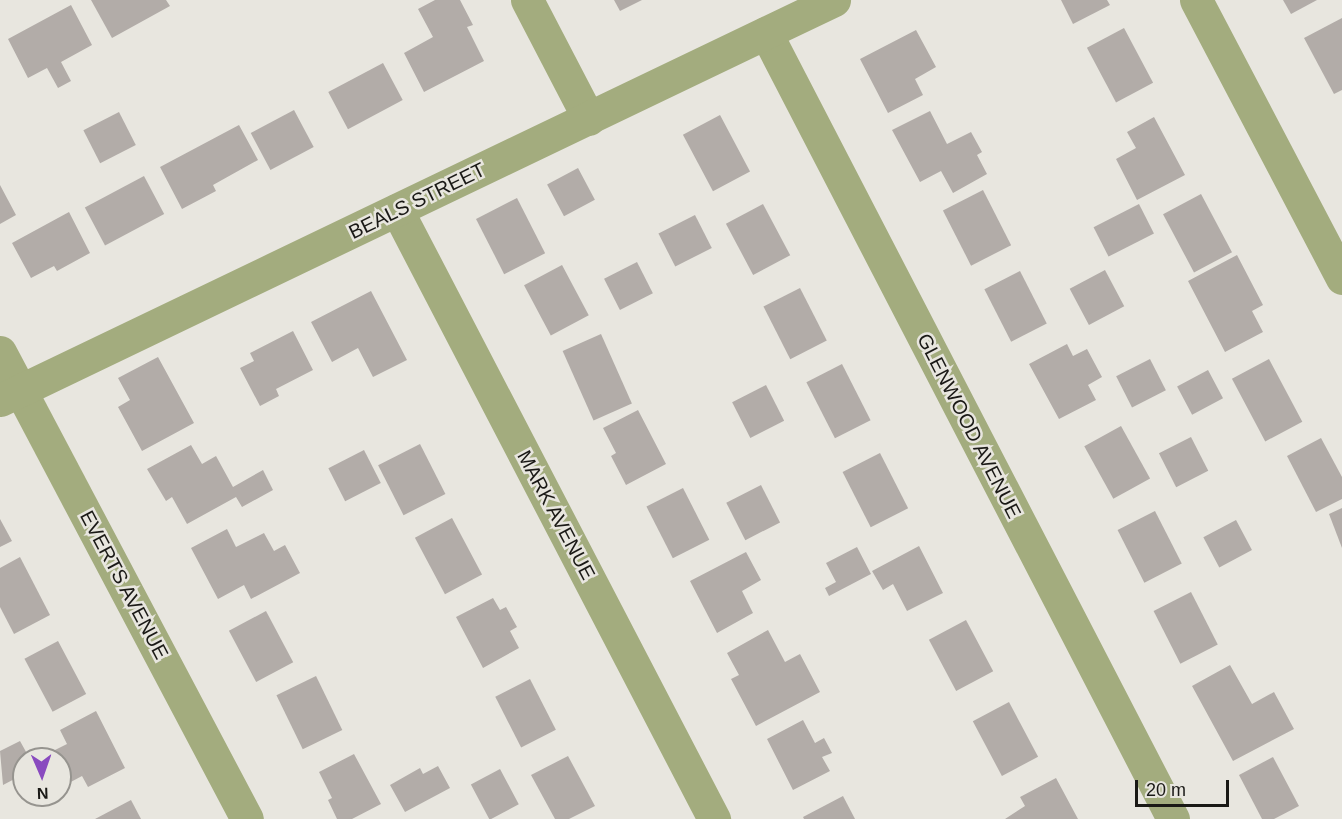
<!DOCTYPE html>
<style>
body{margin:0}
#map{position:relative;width:1342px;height:819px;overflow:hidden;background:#e8e6df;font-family:Arial,sans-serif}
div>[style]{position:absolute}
.building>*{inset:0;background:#b2aca8;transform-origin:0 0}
.minor>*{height:33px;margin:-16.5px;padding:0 16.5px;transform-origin:16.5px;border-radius:16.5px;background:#a3ac7e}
span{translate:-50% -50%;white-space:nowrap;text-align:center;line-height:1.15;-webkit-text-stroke:5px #e8e6df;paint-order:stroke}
.street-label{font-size:20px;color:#1a1916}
.north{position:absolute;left:12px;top:747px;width:60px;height:60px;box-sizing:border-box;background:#e8e6df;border:2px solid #96948f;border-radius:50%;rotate:178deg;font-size:16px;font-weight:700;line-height:24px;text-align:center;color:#1a1916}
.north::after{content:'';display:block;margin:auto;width:21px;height:27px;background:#894abf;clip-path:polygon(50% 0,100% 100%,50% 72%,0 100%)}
.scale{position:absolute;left:1135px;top:780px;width:94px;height:27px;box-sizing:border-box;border:3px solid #1a1916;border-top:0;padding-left:8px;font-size:18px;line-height:21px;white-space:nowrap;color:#1a1916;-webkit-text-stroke:4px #e8e6df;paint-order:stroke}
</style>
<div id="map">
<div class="building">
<i style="clip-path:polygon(91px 0,166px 0,170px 6px,112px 38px)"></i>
<i style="clip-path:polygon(435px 0,460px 0,473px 25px,467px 27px,484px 61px,424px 92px,404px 53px,433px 37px,418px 9px)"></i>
<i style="clip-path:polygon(614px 0,642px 0,620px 11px)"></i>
<i style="clip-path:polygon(1061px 0,1107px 0,1110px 5px,1073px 24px)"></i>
<i style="clip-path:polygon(1283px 0,1317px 0,1291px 14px)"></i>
<i style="clip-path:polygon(71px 5px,92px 45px,61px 62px,71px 81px,58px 88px,47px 68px,28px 78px,8px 39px)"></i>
<i style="clip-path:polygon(1342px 18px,1342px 90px,1334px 94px,1304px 38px)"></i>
<i style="left:1124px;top:28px;width:62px;height:42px;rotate:62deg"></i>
<i style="clip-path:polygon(916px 30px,936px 67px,915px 79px,923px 95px,888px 113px,860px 59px)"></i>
<i style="left:383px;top:63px;width:42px;height:62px;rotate:62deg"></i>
<i style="left:294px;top:110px;width:42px;height:49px;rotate:62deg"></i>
<i style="clip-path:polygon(930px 111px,947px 144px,971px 132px,982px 152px,977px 155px,987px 174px,953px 193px,941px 171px,920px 182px,892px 130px)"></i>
<i style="left:119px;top:112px;width:37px;height:40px;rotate:63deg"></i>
<i style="left:720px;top:115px;width:64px;height:42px;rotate:62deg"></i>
<i style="clip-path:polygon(1154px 117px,1185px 175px,1137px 200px,1116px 159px,1136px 148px,1127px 132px)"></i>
<i style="clip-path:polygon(239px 125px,258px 160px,213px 185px,216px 191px,182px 209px,160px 167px)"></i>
<i style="left:578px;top:168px;width:36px;height:35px;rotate:62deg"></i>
<i style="left:144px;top:176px;width:43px;height:67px;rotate:62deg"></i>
<i style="clip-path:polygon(0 185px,16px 215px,0 224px)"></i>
<i style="left:983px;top:190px;width:62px;height:45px;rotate:63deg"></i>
<i style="left:1201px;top:194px;width:66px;height:43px;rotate:62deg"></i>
<i style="left:517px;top:198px;width:62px;height:46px;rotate:63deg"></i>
<i style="left:763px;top:204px;width:58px;height:42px;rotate:62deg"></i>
<i style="left:1139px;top:204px;width:33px;height:51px;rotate:63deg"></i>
<i style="clip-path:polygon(69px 212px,90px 253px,57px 271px,54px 266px,31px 278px,12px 243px)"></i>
<i style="left:695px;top:215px;width:37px;height:41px;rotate:63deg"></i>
<i style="clip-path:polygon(1237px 255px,1263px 305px,1252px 311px,1263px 332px,1225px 352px,1188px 281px)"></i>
<i style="left:637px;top:262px;width:35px;height:37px;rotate:63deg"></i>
<i style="left:562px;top:265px;width:57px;height:43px;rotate:62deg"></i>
<i style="left:1105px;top:270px;width:41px;height:40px;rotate:62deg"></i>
<i style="left:1020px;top:271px;width:59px;height:40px;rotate:63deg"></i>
<i style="left:800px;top:288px;width:59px;height:41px;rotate:63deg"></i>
<i style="clip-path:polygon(371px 291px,407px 360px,373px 377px,358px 348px,332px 362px,311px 322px)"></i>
<i style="clip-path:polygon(293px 331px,313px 370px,276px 389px,279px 396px,260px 406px,240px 368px,254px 361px,250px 353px)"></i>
<i style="left:601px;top:334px;width:76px;height:42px;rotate:66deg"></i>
<i style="clip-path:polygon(1067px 344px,1073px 356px,1087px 349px,1102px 377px,1088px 385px,1096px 400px,1059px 419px,1029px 364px)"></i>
<i style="clip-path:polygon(158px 357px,194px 423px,142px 451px,118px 407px,130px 400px,118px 378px)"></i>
<i style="left:1150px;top:359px;width:35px;height:38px;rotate:63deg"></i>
<i style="left:1269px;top:359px;width:71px;height:42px;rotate:62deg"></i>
<i style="left:842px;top:364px;width:63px;height:40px;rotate:63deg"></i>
<i style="left:1208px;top:370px;width:32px;height:35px;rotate:62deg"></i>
<i style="left:766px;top:385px;width:40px;height:38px;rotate:63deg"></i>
<i style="clip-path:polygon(638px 410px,666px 464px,626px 485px,611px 456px,616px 453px,603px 428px)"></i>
<i style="left:1121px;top:426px;width:60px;height:42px;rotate:61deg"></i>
<i style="left:1191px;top:437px;width:38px;height:36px;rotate:63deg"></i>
<i style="clip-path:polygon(1321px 438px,1342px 477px,1342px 499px,1316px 512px,1287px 456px)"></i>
<i style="left:420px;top:444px;width:56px;height:47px;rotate:63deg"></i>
<i style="clip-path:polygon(191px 445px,202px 464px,216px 456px,233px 487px,263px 470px,273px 490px,242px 507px,236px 497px,187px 524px,172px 497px,166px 501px,147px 469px)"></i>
<i style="left:364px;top:450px;width:37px;height:40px;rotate:63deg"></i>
<i style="left:880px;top:453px;width:62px;height:42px;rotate:63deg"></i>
<i style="left:761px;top:485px;width:42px;height:39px;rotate:63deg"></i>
<i style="left:683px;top:488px;width:58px;height:41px;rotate:63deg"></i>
<i style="clip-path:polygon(1342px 508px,1342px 548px,1329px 514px)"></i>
<i style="left:1155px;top:511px;width:59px;height:42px;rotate:63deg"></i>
<i style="left:452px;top:518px;width:64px;height:42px;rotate:62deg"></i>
<i style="clip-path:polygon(0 519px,12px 541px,0 547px)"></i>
<i style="left:1236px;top:520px;width:34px;height:37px;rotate:62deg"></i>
<i style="clip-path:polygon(227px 529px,236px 547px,264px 533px,274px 551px,285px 545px,300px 573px,251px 599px,244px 585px,218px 599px,191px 548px)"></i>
<i style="clip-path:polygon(919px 546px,943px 593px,907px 611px,893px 584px,883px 590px,872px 571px)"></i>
<i style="clip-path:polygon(857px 547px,871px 574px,829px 596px,825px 588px,836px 582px,826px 563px)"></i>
<i style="clip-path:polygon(746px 552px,761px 580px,742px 591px,753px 613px,717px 633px,690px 581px)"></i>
<i style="clip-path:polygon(20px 557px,50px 615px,14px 634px,0 607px,0 568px)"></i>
<i style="left:1191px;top:592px;width:59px;height:42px;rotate:63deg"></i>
<i style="clip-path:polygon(493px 598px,500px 610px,506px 607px,517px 627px,510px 631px,519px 648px,483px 668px,456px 617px)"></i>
<i style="left:266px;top:611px;width:58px;height:42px;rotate:62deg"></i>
<i style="left:966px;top:620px;width:58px;height:42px;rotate:62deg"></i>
<i style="clip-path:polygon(768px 630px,785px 662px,800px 654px,820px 692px,756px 726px,731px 679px,739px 675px,727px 653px)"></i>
<i style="left:58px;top:641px;width:60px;height:38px;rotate:62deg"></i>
<i style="clip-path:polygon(1230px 665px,1252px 704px,1274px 692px,1294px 729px,1233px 761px,1192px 686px)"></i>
<i style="left:316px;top:676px;width:60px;height:44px;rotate:64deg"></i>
<i style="left:530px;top:679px;width:57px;height:39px;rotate:63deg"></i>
<i style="left:1009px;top:702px;width:62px;height:41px;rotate:62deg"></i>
<i style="clip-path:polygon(96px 711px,125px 768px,88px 787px,82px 776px,67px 784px,60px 770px,60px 759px,54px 759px,51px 752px,67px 744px,60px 730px)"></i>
<i style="clip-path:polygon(803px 720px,815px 743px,824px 738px,832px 753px,822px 757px,830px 771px,793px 790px,767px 739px)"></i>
<i style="clip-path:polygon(20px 741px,30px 759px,24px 759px,24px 774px,3px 785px,0 751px)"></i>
<i style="clip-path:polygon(354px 754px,381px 804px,352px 819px,337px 819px,328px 800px,332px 798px,319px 772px)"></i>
<i style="clip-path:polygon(568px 756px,595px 806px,569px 819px,555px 819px,531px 775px)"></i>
<i style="clip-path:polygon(1273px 757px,1299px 806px,1274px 819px,1262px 819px,1239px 775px)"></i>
<i style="clip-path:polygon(438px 766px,450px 788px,405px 812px,390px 785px,420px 768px,423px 774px)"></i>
<i style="left:500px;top:769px;width:40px;height:33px;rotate:62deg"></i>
<i style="clip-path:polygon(1056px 778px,1078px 819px,1005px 819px,1025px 806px,1020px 797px)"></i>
<i style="clip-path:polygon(843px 796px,855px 819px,804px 819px,803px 817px)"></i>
<i style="clip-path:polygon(131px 800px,141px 819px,95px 819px)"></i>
</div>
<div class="minor">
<i style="left:527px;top:0;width:134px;rotate:62.5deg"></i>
<i style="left:1196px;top:0;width:314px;rotate:62.3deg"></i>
<i style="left:766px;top:33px;width:885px;rotate:62.62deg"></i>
<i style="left:397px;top:210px;width:687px;rotate:62.5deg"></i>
<i style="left:0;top:352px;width:528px;rotate:62.13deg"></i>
<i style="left:0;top:400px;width:925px;rotate:-25.62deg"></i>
</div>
<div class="street-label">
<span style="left:417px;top:201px;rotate:-26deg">BEALS STREET</span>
<span style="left:969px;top:426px;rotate:63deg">GLENWOOD AVENUE</span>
<span style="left:556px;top:515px;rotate:62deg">MARK AVENUE</span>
<span style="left:124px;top:585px;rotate:62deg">EVERTS AVENUE</span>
</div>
<div class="north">N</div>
<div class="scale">20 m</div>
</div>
